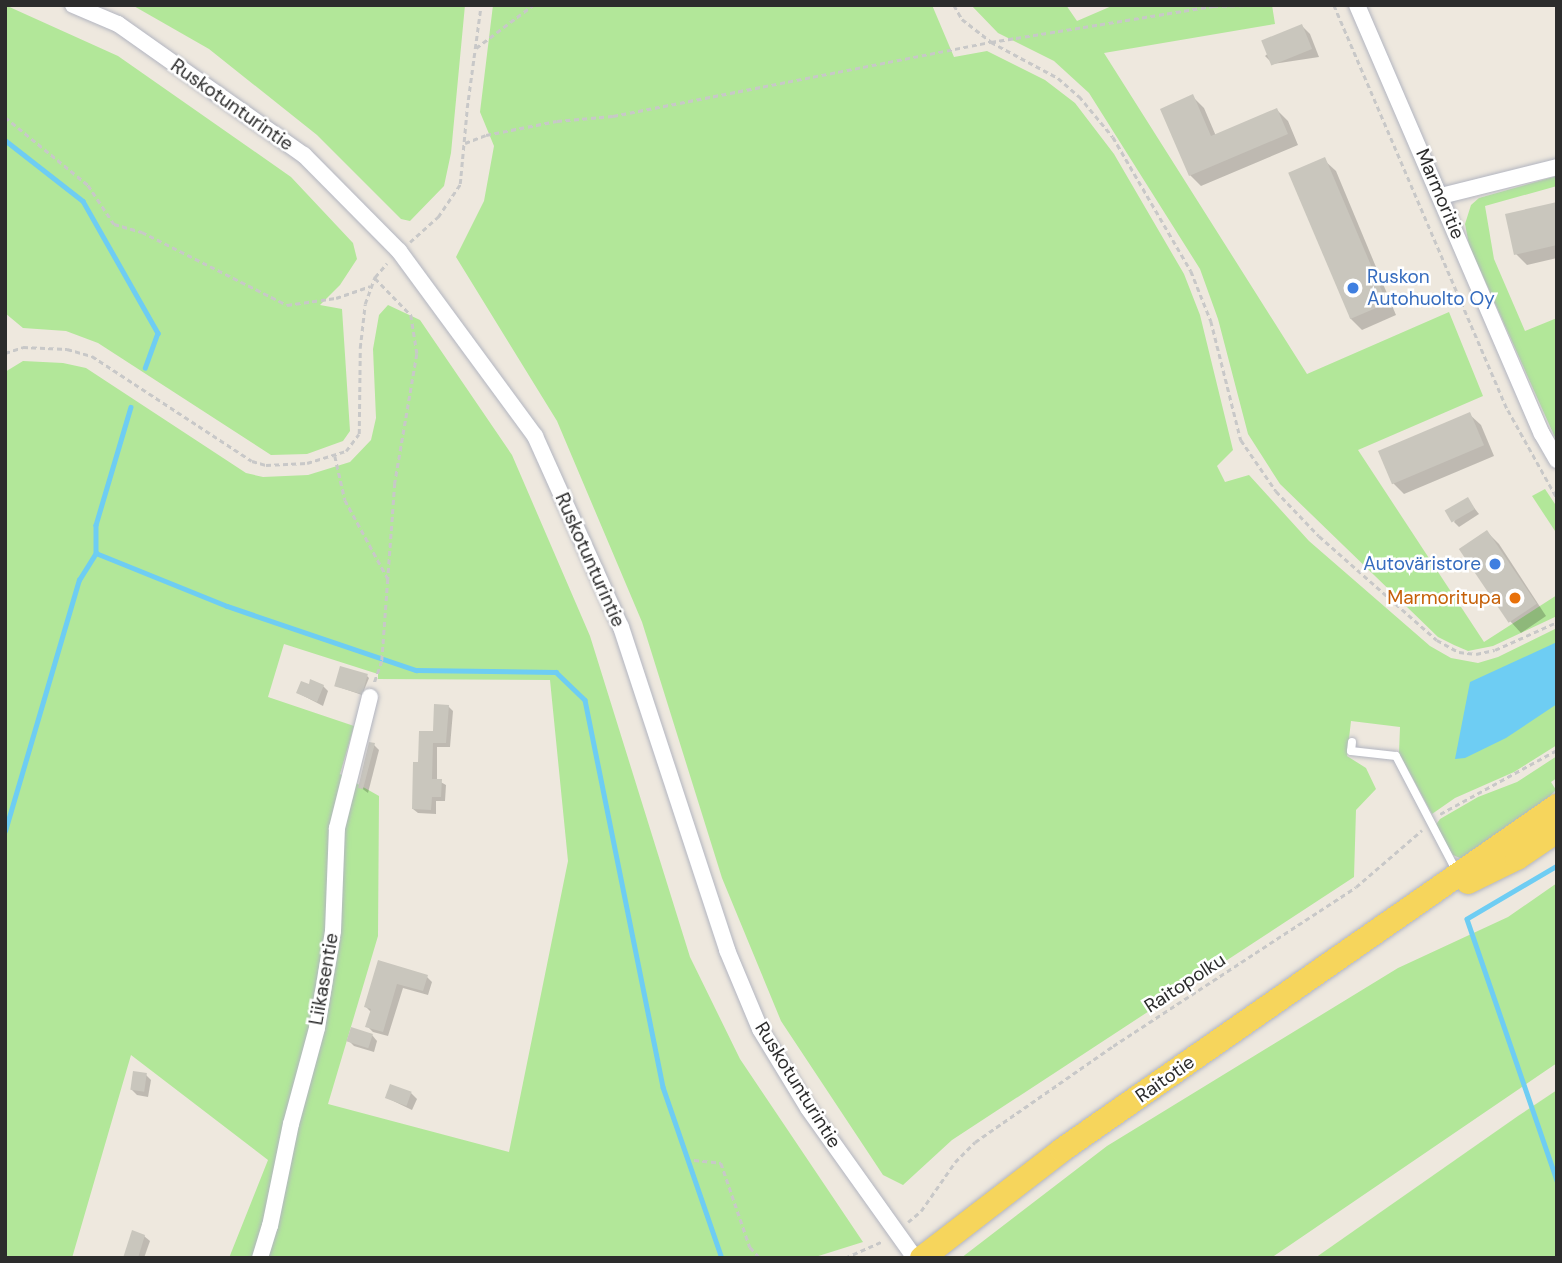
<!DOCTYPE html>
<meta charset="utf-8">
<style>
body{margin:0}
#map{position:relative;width:1562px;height:1263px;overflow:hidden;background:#eee8de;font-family:"DM Sans",sans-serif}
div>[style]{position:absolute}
.green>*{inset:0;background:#b2e799}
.water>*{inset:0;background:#6ecdf3}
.shadow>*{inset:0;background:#0003}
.stream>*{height:4.5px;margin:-2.25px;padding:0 2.25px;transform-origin:2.25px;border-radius:2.25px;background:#6ecdf3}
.building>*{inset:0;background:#c9c6bd;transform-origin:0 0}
.path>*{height:2.5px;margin-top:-1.25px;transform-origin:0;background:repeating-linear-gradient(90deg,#c8c8c8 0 5px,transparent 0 8.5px)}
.roads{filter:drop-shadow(0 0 2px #b2b5c0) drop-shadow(0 0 2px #b2b5c0)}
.lane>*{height:8px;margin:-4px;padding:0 4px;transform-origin:4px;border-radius:4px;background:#fff}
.street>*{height:16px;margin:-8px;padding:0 8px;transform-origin:8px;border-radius:8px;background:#fff}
.primary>*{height:24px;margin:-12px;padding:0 12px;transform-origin:12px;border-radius:12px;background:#f6d55c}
.dots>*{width:19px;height:19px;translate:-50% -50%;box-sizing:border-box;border:4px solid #fff;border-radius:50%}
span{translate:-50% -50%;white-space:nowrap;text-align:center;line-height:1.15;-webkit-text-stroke:5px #fff;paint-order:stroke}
.street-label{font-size:19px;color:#2c2c2c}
.shop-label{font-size:19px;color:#366cbe}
.left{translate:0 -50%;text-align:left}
.right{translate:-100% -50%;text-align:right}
.food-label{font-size:19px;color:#c56008}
.frame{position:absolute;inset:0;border:7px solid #2c2c2c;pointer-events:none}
</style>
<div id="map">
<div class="green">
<i style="clip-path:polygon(5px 5px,118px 56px,291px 177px,353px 243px,357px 259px,340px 285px,320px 305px,342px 309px,350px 431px,343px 441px,307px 454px,271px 455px,98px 343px,66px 331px,23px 328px,5px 313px)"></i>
<i style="clip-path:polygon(132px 5px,465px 5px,451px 153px,444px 186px,410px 221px,401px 219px,317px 135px,209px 49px)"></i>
<i style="clip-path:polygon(493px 5px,932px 5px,954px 57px,987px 51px,1045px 80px,1075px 103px,1114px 154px,1184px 274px,1200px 315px,1233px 450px,1217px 466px,1225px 482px,1249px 475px,1309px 541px,1430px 646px,1451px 658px,1478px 663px,1498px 657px,1557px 628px,1557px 745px,1514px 772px,1455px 798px,1432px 814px,1399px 753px,1400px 727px,1351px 721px,1347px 756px,1366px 768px,1376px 789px,1356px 810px,1354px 877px,952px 1140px,903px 1185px,883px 1175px,781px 1021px,722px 878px,642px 622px,557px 421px,456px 257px,484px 201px,494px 146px,480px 112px)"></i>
<i style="clip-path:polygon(971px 5px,1066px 5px,1077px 21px,1114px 5px,1272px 5px,1275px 24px,1104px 53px,1307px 374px,1449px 312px,1483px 396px,1358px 450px,1484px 642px,1557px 595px,1557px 616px,1493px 646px,1468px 651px,1454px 645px,1438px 637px,1280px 484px,1248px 434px,1218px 319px,1200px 269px,1089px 93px,1054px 61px,998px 33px)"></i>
<i style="clip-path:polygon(1557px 176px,1557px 186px,1485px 206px,1494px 259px,1525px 331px,1557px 318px,1557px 442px,1469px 245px,1465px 224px,1471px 205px,1479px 198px)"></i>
<i style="clip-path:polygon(evenodd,388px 305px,420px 320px,512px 455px,590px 636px,690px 957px,740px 1059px,863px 1242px,812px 1258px,229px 1258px,268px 1160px,131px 1055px,72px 1258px,5px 1258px,5px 372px,23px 361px,63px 363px,86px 368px,246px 473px,263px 477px,308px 475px,350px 462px,371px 440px,376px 418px,373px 349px,379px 315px,388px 305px,284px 644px,378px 674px,378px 679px,550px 680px,568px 861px,509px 1152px,328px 1104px,378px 936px,379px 796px,340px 774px,354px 726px,268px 697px,284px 644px)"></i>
<i style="clip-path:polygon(1545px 489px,1557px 507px,1557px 534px,1532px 496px)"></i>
<i style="clip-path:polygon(1557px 756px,1557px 778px,1551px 782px,1556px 790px,1540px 806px,1462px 859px,1453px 855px,1435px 826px,1440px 819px,1478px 797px,1517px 782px)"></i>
<i style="clip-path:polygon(1557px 883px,1557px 1063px,1271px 1258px,961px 1258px,1107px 1146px,1398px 968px,1508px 917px)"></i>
<i style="clip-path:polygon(1557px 1090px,1557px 1258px,1315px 1258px,1518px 1116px)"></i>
</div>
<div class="water">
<i style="clip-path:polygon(1557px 642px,1557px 704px,1506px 738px,1465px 758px,1455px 759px,1470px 682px)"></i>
</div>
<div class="shadow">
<i style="clip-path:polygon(1302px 26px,1310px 34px,1319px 57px,1273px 64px,1265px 56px)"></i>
<i style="clip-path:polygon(1193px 97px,1204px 108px,1216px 136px,1277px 110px,1288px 121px,1298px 145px,1201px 186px,1190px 175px)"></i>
<i style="clip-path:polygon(1324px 160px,1336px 171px,1396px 315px,1362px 330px,1350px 318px)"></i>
<i style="clip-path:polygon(1557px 204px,1557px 258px,1527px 265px,1516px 254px)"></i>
<i style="clip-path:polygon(1469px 414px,1481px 425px,1494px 456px,1404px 494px,1393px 483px)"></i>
<i style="clip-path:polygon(1467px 499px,1479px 514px,1459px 527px,1454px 522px)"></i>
<i style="clip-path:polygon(1487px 532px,1499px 544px,1546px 616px,1521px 633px,1510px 621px)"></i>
<i style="clip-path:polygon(367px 676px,369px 678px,362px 695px,336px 686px)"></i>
<i style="clip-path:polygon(323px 686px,328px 691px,323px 706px,298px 693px)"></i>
<i style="clip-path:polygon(448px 706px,453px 711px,450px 747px,437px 747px,437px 780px,446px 785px,445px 801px,436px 801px,436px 814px,418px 813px,413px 809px,420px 763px)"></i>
<i style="clip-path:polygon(374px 745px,379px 750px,368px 793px,360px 787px)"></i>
<i style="clip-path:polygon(379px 962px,427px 977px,432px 982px,428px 995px,403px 988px,388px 1036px,373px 1032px,367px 1026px,371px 1012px,366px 1007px)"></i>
<i style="clip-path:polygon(372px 1035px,377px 1041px,374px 1052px,354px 1046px,349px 1041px)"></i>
<i style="clip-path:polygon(146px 1075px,151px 1080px,148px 1097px,137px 1095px,131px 1089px)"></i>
<i style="clip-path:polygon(411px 1093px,417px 1099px,412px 1110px,387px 1098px)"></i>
<i style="clip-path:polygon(144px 1236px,150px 1241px,144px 1258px,125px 1258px)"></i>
</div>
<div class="stream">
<i style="left:5px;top:140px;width:99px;rotate:38deg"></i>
<i style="left:83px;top:201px;width:152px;rotate:60.4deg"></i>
<i style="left:158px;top:333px;width:37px;rotate:110deg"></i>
<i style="left:131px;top:407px;width:123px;rotate:106.5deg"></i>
<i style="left:96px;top:525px;width:28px;rotate:90deg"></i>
<i style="left:96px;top:553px;width:141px;rotate:22deg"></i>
<i style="left:227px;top:606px;width:200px;rotate:18.7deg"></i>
<i style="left:416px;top:670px;width:140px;rotate:0.8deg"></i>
<i style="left:556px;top:672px;width:40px;rotate:44deg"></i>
<i style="left:585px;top:700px;width:395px;rotate:78.6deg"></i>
<i style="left:663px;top:1087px;width:181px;rotate:71deg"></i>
<i style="left:5px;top:831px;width:262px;rotate:-73.6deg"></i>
<i style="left:79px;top:580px;width:32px;rotate:-58deg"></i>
<i style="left:1557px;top:866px;width:104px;rotate:149.5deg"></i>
<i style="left:1467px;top:919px;width:277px;rotate:71deg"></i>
</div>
<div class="building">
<i style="left:1302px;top:24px;width:27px;height:44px;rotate:68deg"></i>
<i style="clip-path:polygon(1193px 94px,1211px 136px,1277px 108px,1288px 134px,1189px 176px,1160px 109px)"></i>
<i style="left:1325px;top:157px;width:159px;height:40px;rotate:67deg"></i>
<i style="clip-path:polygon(1557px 202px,1557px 245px,1514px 255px,1505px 214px)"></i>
<i style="left:1470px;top:412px;width:36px;height:100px;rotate:67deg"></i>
<i style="left:1468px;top:497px;width:14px;height:27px;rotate:60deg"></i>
<i style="left:1487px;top:530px;width:89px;height:34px;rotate:56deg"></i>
<i style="left:340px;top:666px;width:29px;height:21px;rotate:16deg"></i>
<i style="clip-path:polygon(310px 679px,324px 685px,317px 702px,296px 693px,301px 681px,309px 684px)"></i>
<i style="clip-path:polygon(434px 704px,449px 705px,446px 743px,433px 743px,432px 779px,442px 779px,441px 797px,432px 797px,431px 810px,412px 809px,413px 762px,418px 762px,419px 731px,433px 731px)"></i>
<i style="clip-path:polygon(369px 742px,375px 743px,363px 789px,358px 788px)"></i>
<i style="clip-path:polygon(378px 960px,428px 975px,423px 991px,397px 984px,383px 1032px,365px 1027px,371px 1009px,364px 1007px)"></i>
<i style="left:351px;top:1027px;width:23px;height:15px;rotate:18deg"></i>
<i style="left:133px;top:1071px;width:14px;height:19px;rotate:8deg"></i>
<i style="left:390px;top:1084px;width:23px;height:15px;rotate:20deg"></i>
<i style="clip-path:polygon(132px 1230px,145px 1235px,138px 1258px,123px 1258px)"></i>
</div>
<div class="path">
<i style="left:954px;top:5px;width:16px;rotate:60deg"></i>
<i style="left:962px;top:19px;width:37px;rotate:38deg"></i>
<i style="left:991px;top:42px;width:76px;rotate:28.2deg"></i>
<i style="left:1058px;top:78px;width:28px;rotate:41deg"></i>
<i style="left:1079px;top:96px;width:53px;rotate:50.3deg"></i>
<i style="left:1113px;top:137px;width:155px;rotate:59.8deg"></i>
<i style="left:1191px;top:271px;width:54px;rotate:68.2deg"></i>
<i style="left:1211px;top:321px;width:123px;rotate:75.9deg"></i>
<i style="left:1241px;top:440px;width:62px;rotate:55.5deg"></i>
<i style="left:1276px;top:491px;width:62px;rotate:46.3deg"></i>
<i style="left:1319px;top:536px;width:157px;rotate:41.4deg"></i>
<i style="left:1437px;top:640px;width:25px;rotate:29deg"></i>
<i style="left:1459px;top:652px;width:17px;rotate:7deg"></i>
<i style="left:1476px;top:654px;width:19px;rotate:-12deg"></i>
<i style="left:1495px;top:650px;width:68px;rotate:-24.3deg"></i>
<i style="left:1334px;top:5px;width:441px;rotate:66.8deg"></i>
<i style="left:1508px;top:410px;width:101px;rotate:60.9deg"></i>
<i style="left:476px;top:48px;width:71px;rotate:-37deg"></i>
<i style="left:5px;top:117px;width:107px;rotate:39.3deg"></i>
<i style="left:88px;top:185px;width:47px;rotate:56.3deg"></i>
<i style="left:114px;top:224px;width:29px;rotate:16deg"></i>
<i style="left:142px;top:232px;width:162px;rotate:26.7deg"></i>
<i style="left:287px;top:305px;width:49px;rotate:-8.1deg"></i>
<i style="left:336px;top:298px;width:36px;rotate:-19deg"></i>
<i style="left:465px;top:143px;width:22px;rotate:-21deg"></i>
<i style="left:486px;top:135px;width:72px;rotate:-11.2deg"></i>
<i style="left:557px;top:121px;width:56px;rotate:-5.1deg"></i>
<i style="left:613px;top:116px;width:385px;rotate:-11.1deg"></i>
<i style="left:991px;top:42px;width:225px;rotate:-9.2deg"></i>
<i style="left:1213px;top:6px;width:41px;rotate:-1.4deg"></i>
<i style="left:410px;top:242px;width:38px;rotate:-42deg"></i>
<i style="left:438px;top:217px;width:40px;rotate:-56deg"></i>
<i style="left:460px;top:184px;width:76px;rotate:-84.7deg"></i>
<i style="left:467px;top:108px;width:104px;rotate:-82.3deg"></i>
<i style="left:375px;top:278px;width:52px;rotate:45.8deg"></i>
<i style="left:411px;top:315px;width:39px;rotate:81deg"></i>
<i style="left:417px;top:354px;width:131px;rotate:99.7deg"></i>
<i style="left:395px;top:483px;width:96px;rotate:94.2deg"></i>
<i style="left:5px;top:353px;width:19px;rotate:-18deg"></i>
<i style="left:23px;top:347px;width:44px;rotate:2.6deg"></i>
<i style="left:67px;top:349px;width:26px;rotate:16deg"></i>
<i style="left:92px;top:356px;width:191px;rotate:33.3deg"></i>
<i style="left:252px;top:461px;width:15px;rotate:16deg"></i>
<i style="left:266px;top:465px;width:41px;rotate:-2.8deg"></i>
<i style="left:307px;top:463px;width:41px;rotate:-17.1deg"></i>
<i style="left:346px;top:451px;width:21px;rotate:-53deg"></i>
<i style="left:359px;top:434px;width:86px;rotate:-89.3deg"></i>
<i style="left:360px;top:348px;width:44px;rotate:-83.5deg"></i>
<i style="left:365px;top:304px;width:29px;rotate:-70deg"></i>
<i style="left:375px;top:277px;width:18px;rotate:-49deg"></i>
<i style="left:335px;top:456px;width:45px;rotate:77.2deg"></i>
<i style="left:345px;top:500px;width:90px;rotate:61.4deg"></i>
<i style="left:388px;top:579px;width:82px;rotate:94.2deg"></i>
<i style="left:382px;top:661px;width:24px;rotate:109deg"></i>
<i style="left:1440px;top:814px;width:133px;rotate:-28.7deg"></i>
<i style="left:694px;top:1160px;width:27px;rotate:6deg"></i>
<i style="left:721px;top:1163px;width:89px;rotate:71deg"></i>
<i style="left:750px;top:1247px;width:15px;rotate:48deg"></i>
<i style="left:908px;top:1222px;width:17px;rotate:-40deg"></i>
<i style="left:921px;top:1211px;width:60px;rotate:-55.2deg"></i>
<i style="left:955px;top:1162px;width:28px;rotate:-45deg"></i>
<i style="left:975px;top:1142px;width:168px;rotate:-34.8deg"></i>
<i style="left:1113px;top:1046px;width:290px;rotate:-33.2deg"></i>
<i style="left:1356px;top:887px;width:87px;rotate:-40.8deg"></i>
<i style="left:845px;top:1258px;width:42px;rotate:-24.1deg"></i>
</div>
<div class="roads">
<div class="lane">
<i style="left:1352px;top:742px;width:9px;rotate:96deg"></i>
<i style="left:1351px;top:751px;width:45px;rotate:6.3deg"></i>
<i style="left:1396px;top:756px;width:131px;rotate:62.3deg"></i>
</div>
<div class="street">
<i style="left:73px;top:5px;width:49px;rotate:22.9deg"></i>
<i style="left:118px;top:24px;width:228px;rotate:35.2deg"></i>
<i style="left:304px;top:155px;width:135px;rotate:45.3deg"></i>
<i style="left:399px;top:251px;width:230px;rotate:53.7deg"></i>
<i style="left:535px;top:436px;width:209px;rotate:65.8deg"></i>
<i style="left:621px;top:627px;width:340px;rotate:71.8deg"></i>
<i style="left:727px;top:950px;width:86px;rotate:67.3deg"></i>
<i style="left:760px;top:1029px;width:92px;rotate:58.7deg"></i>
<i style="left:808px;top:1108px;width:184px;rotate:54.5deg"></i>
<i style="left:1357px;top:5px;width:467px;rotate:66.7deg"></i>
<i style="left:1542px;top:434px;width:30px;rotate:60deg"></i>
<i style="left:1441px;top:196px;width:120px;rotate:-14deg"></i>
<i style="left:260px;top:1258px;width:34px;rotate:-73deg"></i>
<i style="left:270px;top:1226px;width:104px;rotate:-78.4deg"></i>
<i style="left:291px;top:1124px;width:99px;rotate:-74.8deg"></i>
<i style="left:317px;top:1028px;width:98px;rotate:-80.6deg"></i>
<i style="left:333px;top:931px;width:103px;rotate:-87.8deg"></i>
<i style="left:337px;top:828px;width:135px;rotate:-75.9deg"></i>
</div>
<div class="primary">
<i style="left:1468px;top:882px;width:55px;rotate:-26.1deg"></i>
<i style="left:1517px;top:858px;width:48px;rotate:-34deg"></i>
<i style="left:922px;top:1258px;width:177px;rotate:-37.6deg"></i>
<i style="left:1062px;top:1150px;width:603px;rotate:-34.8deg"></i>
</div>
</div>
<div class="dots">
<i style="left:1353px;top:288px;background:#3f7fe0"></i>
<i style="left:1495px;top:564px;background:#3f7fe0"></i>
<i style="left:1515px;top:598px;background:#e8710a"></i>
</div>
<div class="street-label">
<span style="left:232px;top:105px;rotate:35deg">Ruskotunturintie</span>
<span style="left:1440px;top:194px;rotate:67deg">Marmoritie</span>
<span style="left:590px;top:560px;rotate:66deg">Ruskotunturintie</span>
<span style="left:324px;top:979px;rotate:-80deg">Liikasentie</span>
<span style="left:1185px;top:983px;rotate:-33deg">Raitopolku</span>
<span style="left:1165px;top:1079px;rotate:-35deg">Raitotie</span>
<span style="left:798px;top:1085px;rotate:58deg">Ruskotunturintie</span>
</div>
<div class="shop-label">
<span class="left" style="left:1367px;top:288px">Ruskon<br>Autohuolto Oy</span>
<span class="right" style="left:1481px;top:564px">Autoväristore</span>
</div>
<div class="food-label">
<span class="right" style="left:1501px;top:598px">Marmoritupa</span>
</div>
<div class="frame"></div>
</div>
